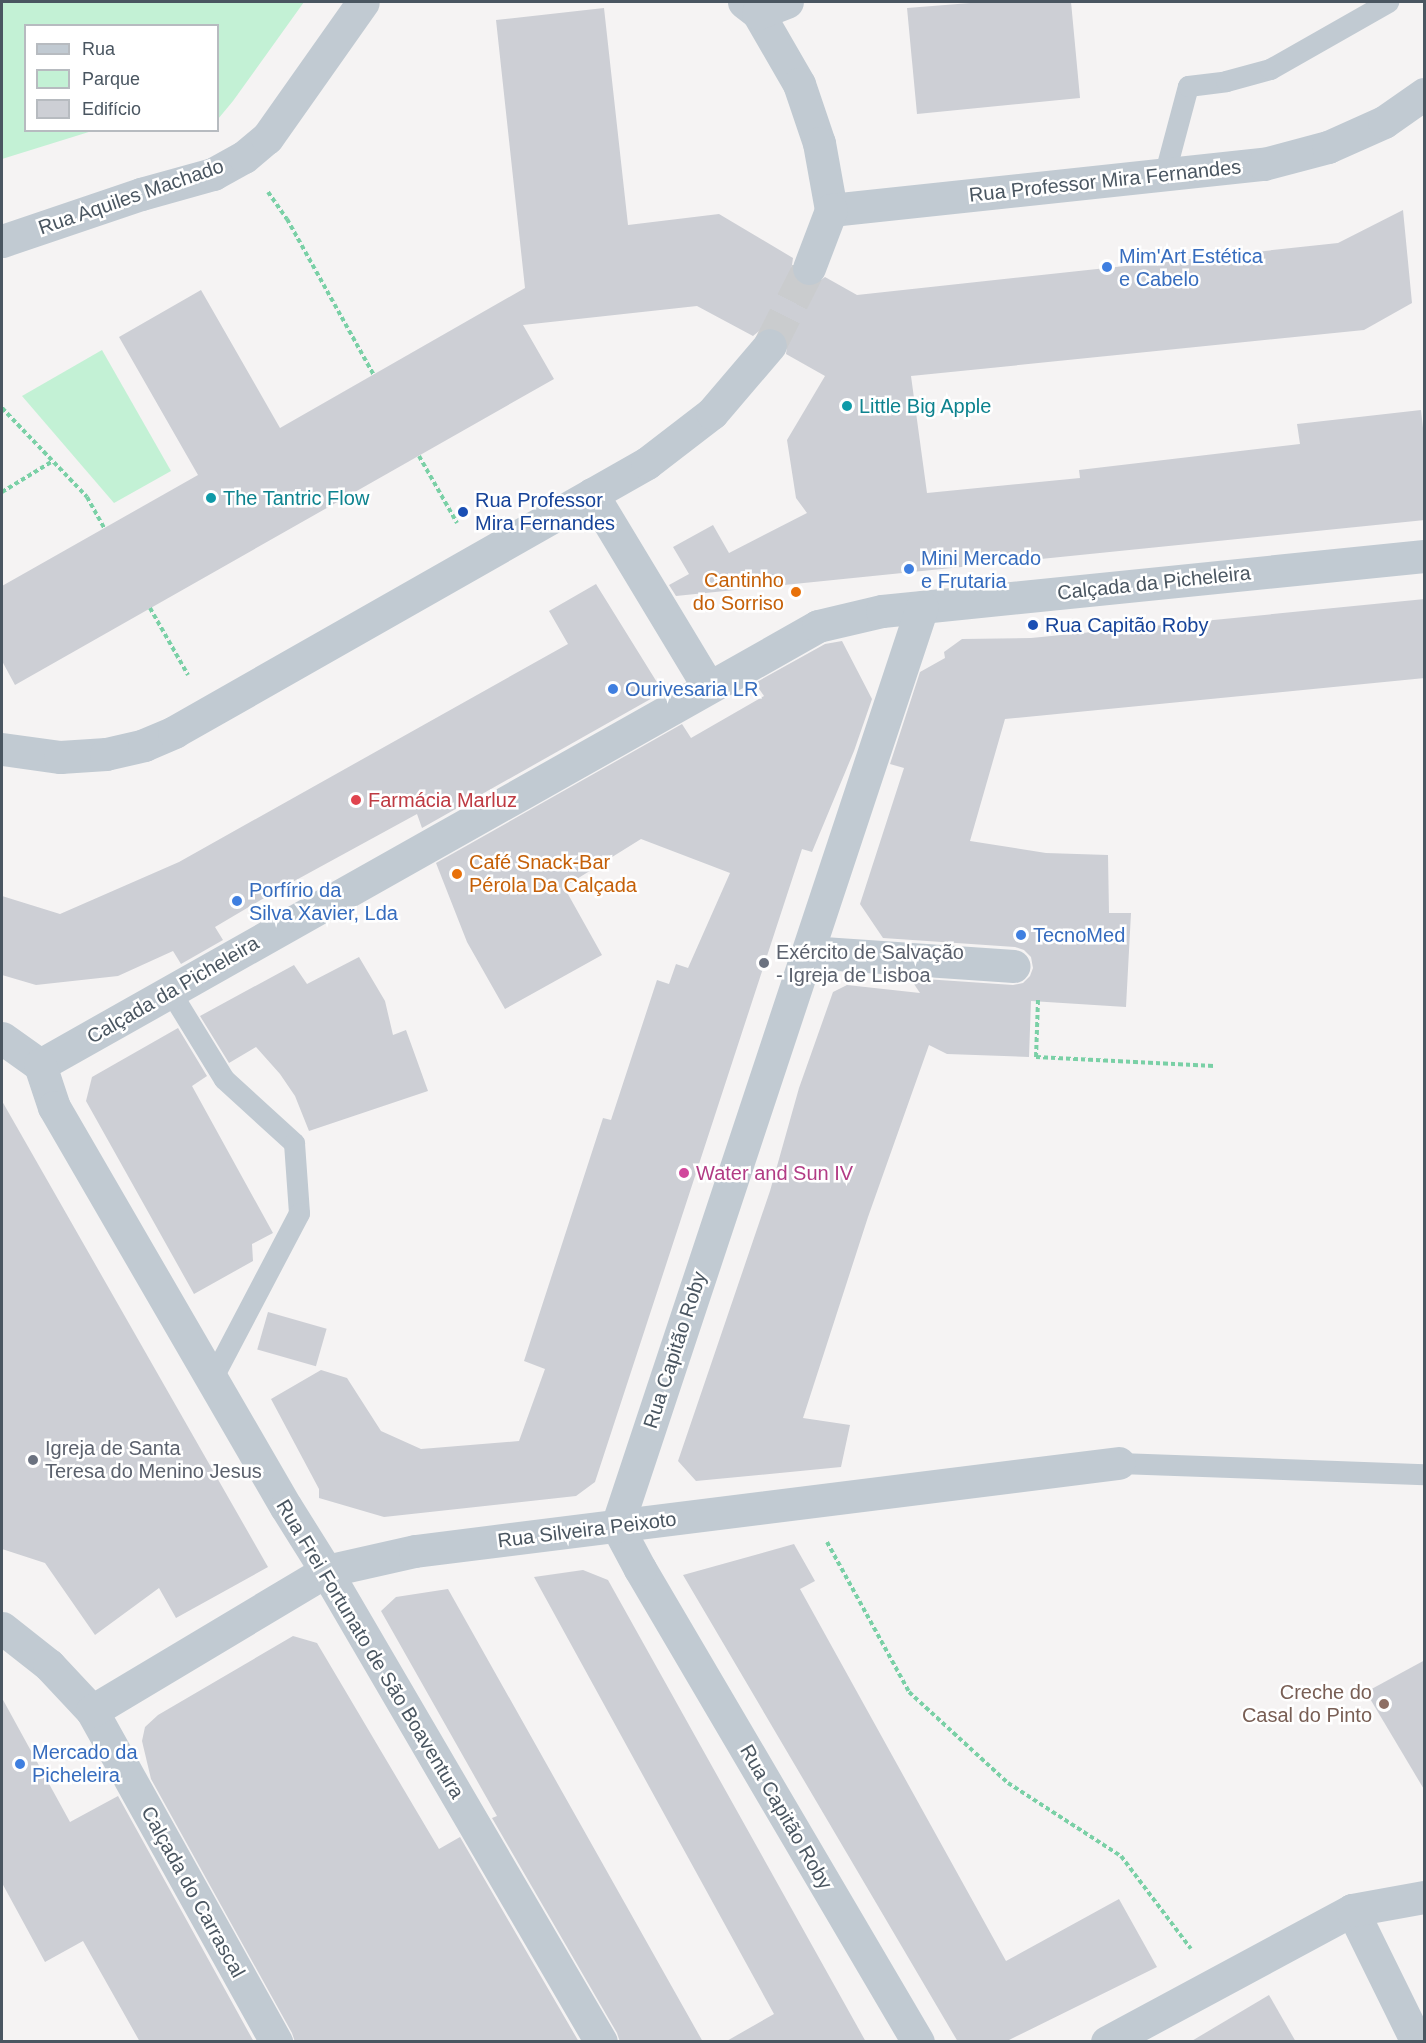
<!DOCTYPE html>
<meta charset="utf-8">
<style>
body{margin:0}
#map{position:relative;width:1426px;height:2043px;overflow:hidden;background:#f5f3f3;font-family:Arial,sans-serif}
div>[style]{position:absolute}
.green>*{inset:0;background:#c3f1d5}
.building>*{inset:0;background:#cdcfd5;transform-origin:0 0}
.street-tunnel>*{height:33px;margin-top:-16.5px;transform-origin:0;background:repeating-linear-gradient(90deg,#caccce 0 33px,transparent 0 49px)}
.path>*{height:4px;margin-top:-2px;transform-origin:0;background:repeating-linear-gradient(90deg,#7ad0a6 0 4.5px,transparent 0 7.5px)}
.lane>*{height:21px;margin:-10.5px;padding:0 10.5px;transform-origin:10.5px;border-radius:10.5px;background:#c1cad2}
.street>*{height:33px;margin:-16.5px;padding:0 16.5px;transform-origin:16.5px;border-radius:16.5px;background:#c1cad2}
.dots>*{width:16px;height:16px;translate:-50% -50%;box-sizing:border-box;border:3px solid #fff;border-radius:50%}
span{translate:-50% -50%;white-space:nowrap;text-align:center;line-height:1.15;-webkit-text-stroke:5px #fff;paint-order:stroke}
.street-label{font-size:20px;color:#4a5661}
.shop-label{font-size:20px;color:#366cbe}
.left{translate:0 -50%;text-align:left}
.culture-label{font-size:20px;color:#0d838f}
.transit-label{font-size:20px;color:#164399}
.food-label{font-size:20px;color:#c56008}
.right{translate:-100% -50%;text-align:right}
.health-label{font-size:20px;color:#be3a42}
.worship-label{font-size:20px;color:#5b616d}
.hotel-label{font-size:20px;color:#b23c85}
.education-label{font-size:20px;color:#785e54}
.frame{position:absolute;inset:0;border:3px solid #4a5661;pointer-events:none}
.legend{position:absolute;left:24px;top:24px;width:195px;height:108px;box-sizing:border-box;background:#fff;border:2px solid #b7bbc0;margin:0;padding:8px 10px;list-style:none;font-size:18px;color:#4a5661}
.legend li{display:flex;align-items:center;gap:12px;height:30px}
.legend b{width:30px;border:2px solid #b7bbc0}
</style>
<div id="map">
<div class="green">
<i style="clip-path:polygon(4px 2px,304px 2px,233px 101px,218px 119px,218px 26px,26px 26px,26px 130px,92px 131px,2px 159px,2px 3px)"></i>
<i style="clip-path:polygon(102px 350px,171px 471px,114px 503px,22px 396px)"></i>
</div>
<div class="building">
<i style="clip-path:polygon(983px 2px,1071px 2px,1080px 98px,917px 114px,907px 8px)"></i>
<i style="clip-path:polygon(604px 8px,628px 225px,719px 214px,793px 258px,791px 272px,795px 280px,803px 286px,813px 286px,825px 277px,857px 295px,1338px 243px,1403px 210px,1412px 303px,1364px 330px,911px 376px,927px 493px,1080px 478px,1079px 470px,1300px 444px,1297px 424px,1421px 410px,1425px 446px,1425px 520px,676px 596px,669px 585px,689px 574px,673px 547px,713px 525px,729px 553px,807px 513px,796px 498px,787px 440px,825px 376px,786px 354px,788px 339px,782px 330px,774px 327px,764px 327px,753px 336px,697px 306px,523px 325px,554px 379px,15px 685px,2px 661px,2px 586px,198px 475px,119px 337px,201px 290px,280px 428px,525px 288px,496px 20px)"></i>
<i style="clip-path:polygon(596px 584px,663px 692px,422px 828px,417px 814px,276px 891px,215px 927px,223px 940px,181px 964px,173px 951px,118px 976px,36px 985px,2px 975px,2px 896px,60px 914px,179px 862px,568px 644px,549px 611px)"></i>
<i style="clip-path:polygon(1425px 599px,1425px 678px,1005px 719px,970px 841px,1046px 853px,1108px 855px,1109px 913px,1131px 913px,1126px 1007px,1031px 1001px,1029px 1057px,947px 1054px,929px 1045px,868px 1217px,803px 1418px,850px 1425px,841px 1467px,696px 1481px,678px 1461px,770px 1191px,799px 1088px,833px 992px,847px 985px,920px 993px,910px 978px,1013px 985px,1023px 983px,1030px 976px,1033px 968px,1031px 957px,1024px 950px,1015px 947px,883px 938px,860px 904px,904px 768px,890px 764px,920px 672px,945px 658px,944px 652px,962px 639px,1031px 638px)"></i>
<i style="clip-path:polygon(842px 641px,872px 699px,854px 751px,812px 852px,802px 849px,595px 1482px,576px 1496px,384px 1517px,319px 1498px,319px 1489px,271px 1399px,321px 1370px,347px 1378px,381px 1431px,421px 1449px,519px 1441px,545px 1369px,524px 1361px,603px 1118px,611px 1120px,657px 980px,669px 984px,676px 964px,688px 968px,730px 873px,641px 839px,564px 887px,602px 955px,505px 1009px,467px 942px,436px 863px,682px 724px,691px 738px,764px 696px,755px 683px,825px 644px)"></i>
<i style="clip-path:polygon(359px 957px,385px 1001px,393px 1035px,406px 1030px,428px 1091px,309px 1131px,295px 1096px,280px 1074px,256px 1047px,229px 1063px,200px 1016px,294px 965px,307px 984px)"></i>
<i style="clip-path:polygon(178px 1028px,207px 1076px,192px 1086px,273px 1233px,252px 1244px,253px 1261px,194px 1294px,86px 1101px,92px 1077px)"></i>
<i style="clip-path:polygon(2px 1101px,268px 1567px,176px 1618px,159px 1588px,95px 1635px,45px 1563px,2px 1549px)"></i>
<i style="left:268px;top:1312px;width:61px;height:39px;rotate:16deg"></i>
<i style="clip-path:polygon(794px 1544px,815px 1581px,800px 1589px,1006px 1961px,1119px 1899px,1157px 1967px,1005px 2042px,958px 2042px,683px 1575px)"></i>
<i style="clip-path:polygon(583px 1570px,608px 1580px,866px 2042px,725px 2042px,774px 2014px,534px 1577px)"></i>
<i style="clip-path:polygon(448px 1589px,703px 2042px,620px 2042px,617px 2033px,492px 1818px,497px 1816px,381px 1611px,396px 1597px)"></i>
<i style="clip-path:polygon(293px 1636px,317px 1643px,439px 1849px,460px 1837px,579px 2042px,295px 2042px,292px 2033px,151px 1779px,142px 1741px,145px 1727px,158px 1715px)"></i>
<i style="clip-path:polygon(1425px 1660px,1425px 1791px,1366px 1692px)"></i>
<i style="clip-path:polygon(2px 1698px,70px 1822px,118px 1796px,254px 2042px,140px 2042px,83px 1941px,45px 1962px,2px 1883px)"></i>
<i style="clip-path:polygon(1269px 1995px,1296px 2042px,1190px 2042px)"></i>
</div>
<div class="street-tunnel">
<i style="left:770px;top:345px;width:86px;rotate:-63.1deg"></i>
</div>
<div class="path">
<i style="left:268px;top:192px;width:33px;rotate:55deg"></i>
<i style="left:287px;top:219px;width:179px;rotate:60.9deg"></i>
<i style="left:2px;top:408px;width:123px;rotate:46.3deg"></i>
<i style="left:87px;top:497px;width:35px;rotate:61deg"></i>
<i style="left:419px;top:456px;width:77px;rotate:60.4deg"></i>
<i style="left:2px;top:492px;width:60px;rotate:-31.3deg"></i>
<i style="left:150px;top:608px;width:77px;rotate:60.4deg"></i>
<i style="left:1038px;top:1000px;width:57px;rotate:92deg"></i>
<i style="left:1036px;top:1057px;width:178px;rotate:2.9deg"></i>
<i style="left:827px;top:1542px;width:171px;rotate:61.3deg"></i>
<i style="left:909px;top:1692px;width:134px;rotate:42.6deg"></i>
<i style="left:1008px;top:1783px;width:135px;rotate:32.9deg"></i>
<i style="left:1121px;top:1856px;width:116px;rotate:53deg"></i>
</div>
<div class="lane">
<i style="left:1164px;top:176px;width:93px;rotate:-75.1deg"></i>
<i style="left:1188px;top:86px;width:38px;rotate:-7deg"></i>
<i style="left:1226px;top:81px;width:46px;rotate:-15.3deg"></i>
<i style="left:1270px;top:69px;width:136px;rotate:-29.6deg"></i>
<i style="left:170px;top:991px;width:103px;rotate:58.5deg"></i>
<i style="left:224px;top:1079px;width:95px;rotate:42.4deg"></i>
<i style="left:294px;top:1143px;width:70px;rotate:85.9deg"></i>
<i style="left:299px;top:1213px;width:187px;rotate:117.7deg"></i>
<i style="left:1119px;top:1463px;width:305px;rotate:2.1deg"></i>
</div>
<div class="street">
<i style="left:744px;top:2px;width:18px;rotate:38deg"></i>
<i style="left:758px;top:13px;width:82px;rotate:60deg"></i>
<i style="left:799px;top:84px;width:62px;rotate:71.3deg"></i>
<i style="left:819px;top:143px;width:68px;rotate:79.8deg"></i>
<i style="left:758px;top:13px;width:31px;rotate:-21deg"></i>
<i style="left:831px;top:210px;width:435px;rotate:-6.1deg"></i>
<i style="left:1264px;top:164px;width:66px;rotate:-14.9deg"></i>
<i style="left:1328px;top:147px;width:61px;rotate:-24.1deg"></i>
<i style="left:1384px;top:122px;width:49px;rotate:-35deg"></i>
<i style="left:2px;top:241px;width:147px;rotate:-18.7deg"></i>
<i style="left:141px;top:194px;width:75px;rotate:-15.5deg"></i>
<i style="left:213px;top:174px;width:35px;rotate:-29deg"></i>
<i style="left:244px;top:157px;width:30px;rotate:-40deg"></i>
<i style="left:267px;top:138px;width:166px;rotate:-54.8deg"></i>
<i style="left:809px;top:268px;width:62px;rotate:-69.2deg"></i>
<i style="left:592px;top:494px;width:224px;rotate:58.9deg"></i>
<i style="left:2px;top:749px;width:59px;rotate:7.9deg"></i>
<i style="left:60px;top:757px;width:46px;rotate:-3.7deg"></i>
<i style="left:106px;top:754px;width:39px;rotate:-13deg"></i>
<i style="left:144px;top:745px;width:33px;rotate:-23deg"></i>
<i style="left:174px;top:732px;width:544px;rotate:-29.63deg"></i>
<i style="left:647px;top:463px;width:82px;rotate:-37.6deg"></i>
<i style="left:712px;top:413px;width:89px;rotate:-49.5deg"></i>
<i style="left:808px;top:952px;width:206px;rotate:3.9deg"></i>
<i style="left:2px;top:1038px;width:47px;rotate:35.4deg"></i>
<i style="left:40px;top:1065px;width:893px;rotate:-29.43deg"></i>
<i style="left:818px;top:626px;width:66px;rotate:-13.2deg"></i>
<i style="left:882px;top:611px;width:545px;rotate:-5.79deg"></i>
<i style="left:40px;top:1065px;width:44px;rotate:71.6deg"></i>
<i style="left:54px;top:1107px;width:462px;rotate:59.9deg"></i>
<i style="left:286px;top:1507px;width:75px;rotate:58deg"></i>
<i style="left:326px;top:1571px;width:545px;rotate:59.72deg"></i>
<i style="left:2px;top:1628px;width:60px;rotate:38.2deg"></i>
<i style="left:49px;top:1665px;width:63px;rotate:46.9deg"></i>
<i style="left:92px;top:1711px;width:379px;rotate:60.9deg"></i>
<i style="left:92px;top:1711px;width:273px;rotate:-30.9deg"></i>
<i style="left:326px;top:1571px;width:91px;rotate:-12.7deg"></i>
<i style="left:415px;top:1551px;width:709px;rotate:-7.13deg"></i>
<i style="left:1352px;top:1910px;width:147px;rotate:63.8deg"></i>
<i style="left:918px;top:2042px;width:549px;rotate:-120.44deg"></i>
<i style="left:640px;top:1569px;width:49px;rotate:-118.1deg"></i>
<i style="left:617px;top:1526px;width:968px;rotate:-71.64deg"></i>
<i style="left:1107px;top:2042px;width:278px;rotate:-28.3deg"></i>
<i style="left:1352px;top:1910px;width:73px;rotate:-10.2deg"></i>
</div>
<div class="dots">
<i style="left:1107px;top:267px;background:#3f7fe0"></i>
<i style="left:847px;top:406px;background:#0f9aa8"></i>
<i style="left:211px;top:498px;background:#0f9aa8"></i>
<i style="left:463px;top:512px;background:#1a4fb4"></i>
<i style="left:909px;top:569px;background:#3f7fe0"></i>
<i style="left:796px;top:592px;background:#e8710a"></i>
<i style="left:1033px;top:625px;background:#1a4fb4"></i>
<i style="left:613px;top:689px;background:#3f7fe0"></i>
<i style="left:356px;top:800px;background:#e0444e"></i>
<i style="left:457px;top:874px;background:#e8710a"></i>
<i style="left:237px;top:901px;background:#3f7fe0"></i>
<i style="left:1021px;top:935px;background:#3f7fe0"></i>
<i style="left:764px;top:963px;background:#6b7280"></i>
<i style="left:684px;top:1173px;background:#d1479c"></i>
<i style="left:33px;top:1460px;background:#6b7280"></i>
<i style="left:1384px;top:1704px;background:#8d6e63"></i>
<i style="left:20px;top:1764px;background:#3f7fe0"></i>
</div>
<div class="street-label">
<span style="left:1105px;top:181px;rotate:-6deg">Rua Professor Mira Fernandes</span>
<span style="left:131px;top:197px;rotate:-19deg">Rua Aquiles Machado</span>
<span style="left:1154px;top:583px;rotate:-6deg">Calçada da Picheleira</span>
<span style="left:173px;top:990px;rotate:-30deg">Calçada da Picheleira</span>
<span style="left:675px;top:1350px;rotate:-72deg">Rua Capitão Roby</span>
<span style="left:587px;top:1530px;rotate:-7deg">Rua Silveira Peixoto</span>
<span style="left:370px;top:1649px;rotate:59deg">Rua Frei Fortunato de São Boaventura</span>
<span style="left:786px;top:1817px;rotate:60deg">Rua Capitão Roby</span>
<span style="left:193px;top:1892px;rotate:61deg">Calçada do Carrascal</span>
</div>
<div class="shop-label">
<span class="left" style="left:1119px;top:268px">Mim'Art Estética<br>e Cabelo</span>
<span class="left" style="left:921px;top:570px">Mini Mercado<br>e Frutaria</span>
<span class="left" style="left:625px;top:689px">Ourivesaria LR</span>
<span class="left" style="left:249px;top:902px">Porfírio da<br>Silva Xavier, Lda</span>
<span class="left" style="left:1033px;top:935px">TecnoMed</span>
<span class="left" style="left:32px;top:1764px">Mercado da<br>Picheleira</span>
</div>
<div class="culture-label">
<span class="left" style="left:859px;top:406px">Little Big Apple</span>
<span class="left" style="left:223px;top:498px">The Tantric Flow</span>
</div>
<div class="transit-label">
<span class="left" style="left:475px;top:512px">Rua Professor<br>Mira Fernandes</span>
<span class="left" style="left:1045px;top:625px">Rua Capitão Roby</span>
</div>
<div class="food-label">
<span class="right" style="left:784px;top:592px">Cantinho<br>do Sorriso</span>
<span class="left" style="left:469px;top:874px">Café Snack-Bar<br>Pérola Da Calçada</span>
</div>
<div class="health-label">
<span class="left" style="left:368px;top:800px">Farmácia Marluz</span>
</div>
<div class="worship-label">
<span class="left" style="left:776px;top:964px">Exército de Salvação<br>- Igreja de Lisboa</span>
<span class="left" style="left:45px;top:1460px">Igreja de Santa<br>Teresa do Menino Jesus</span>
</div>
<div class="hotel-label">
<span class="left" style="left:696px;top:1173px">Water and Sun IV</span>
</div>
<div class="education-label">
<span class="right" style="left:1372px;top:1704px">Creche do<br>Casal do Pinto</span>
</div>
<div class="frame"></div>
<ul class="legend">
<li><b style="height:8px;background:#c1cad2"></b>Rua</li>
<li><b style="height:16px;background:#c3f1d5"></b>Parque</li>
<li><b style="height:16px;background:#cdcfd5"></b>Edifício</li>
</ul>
</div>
